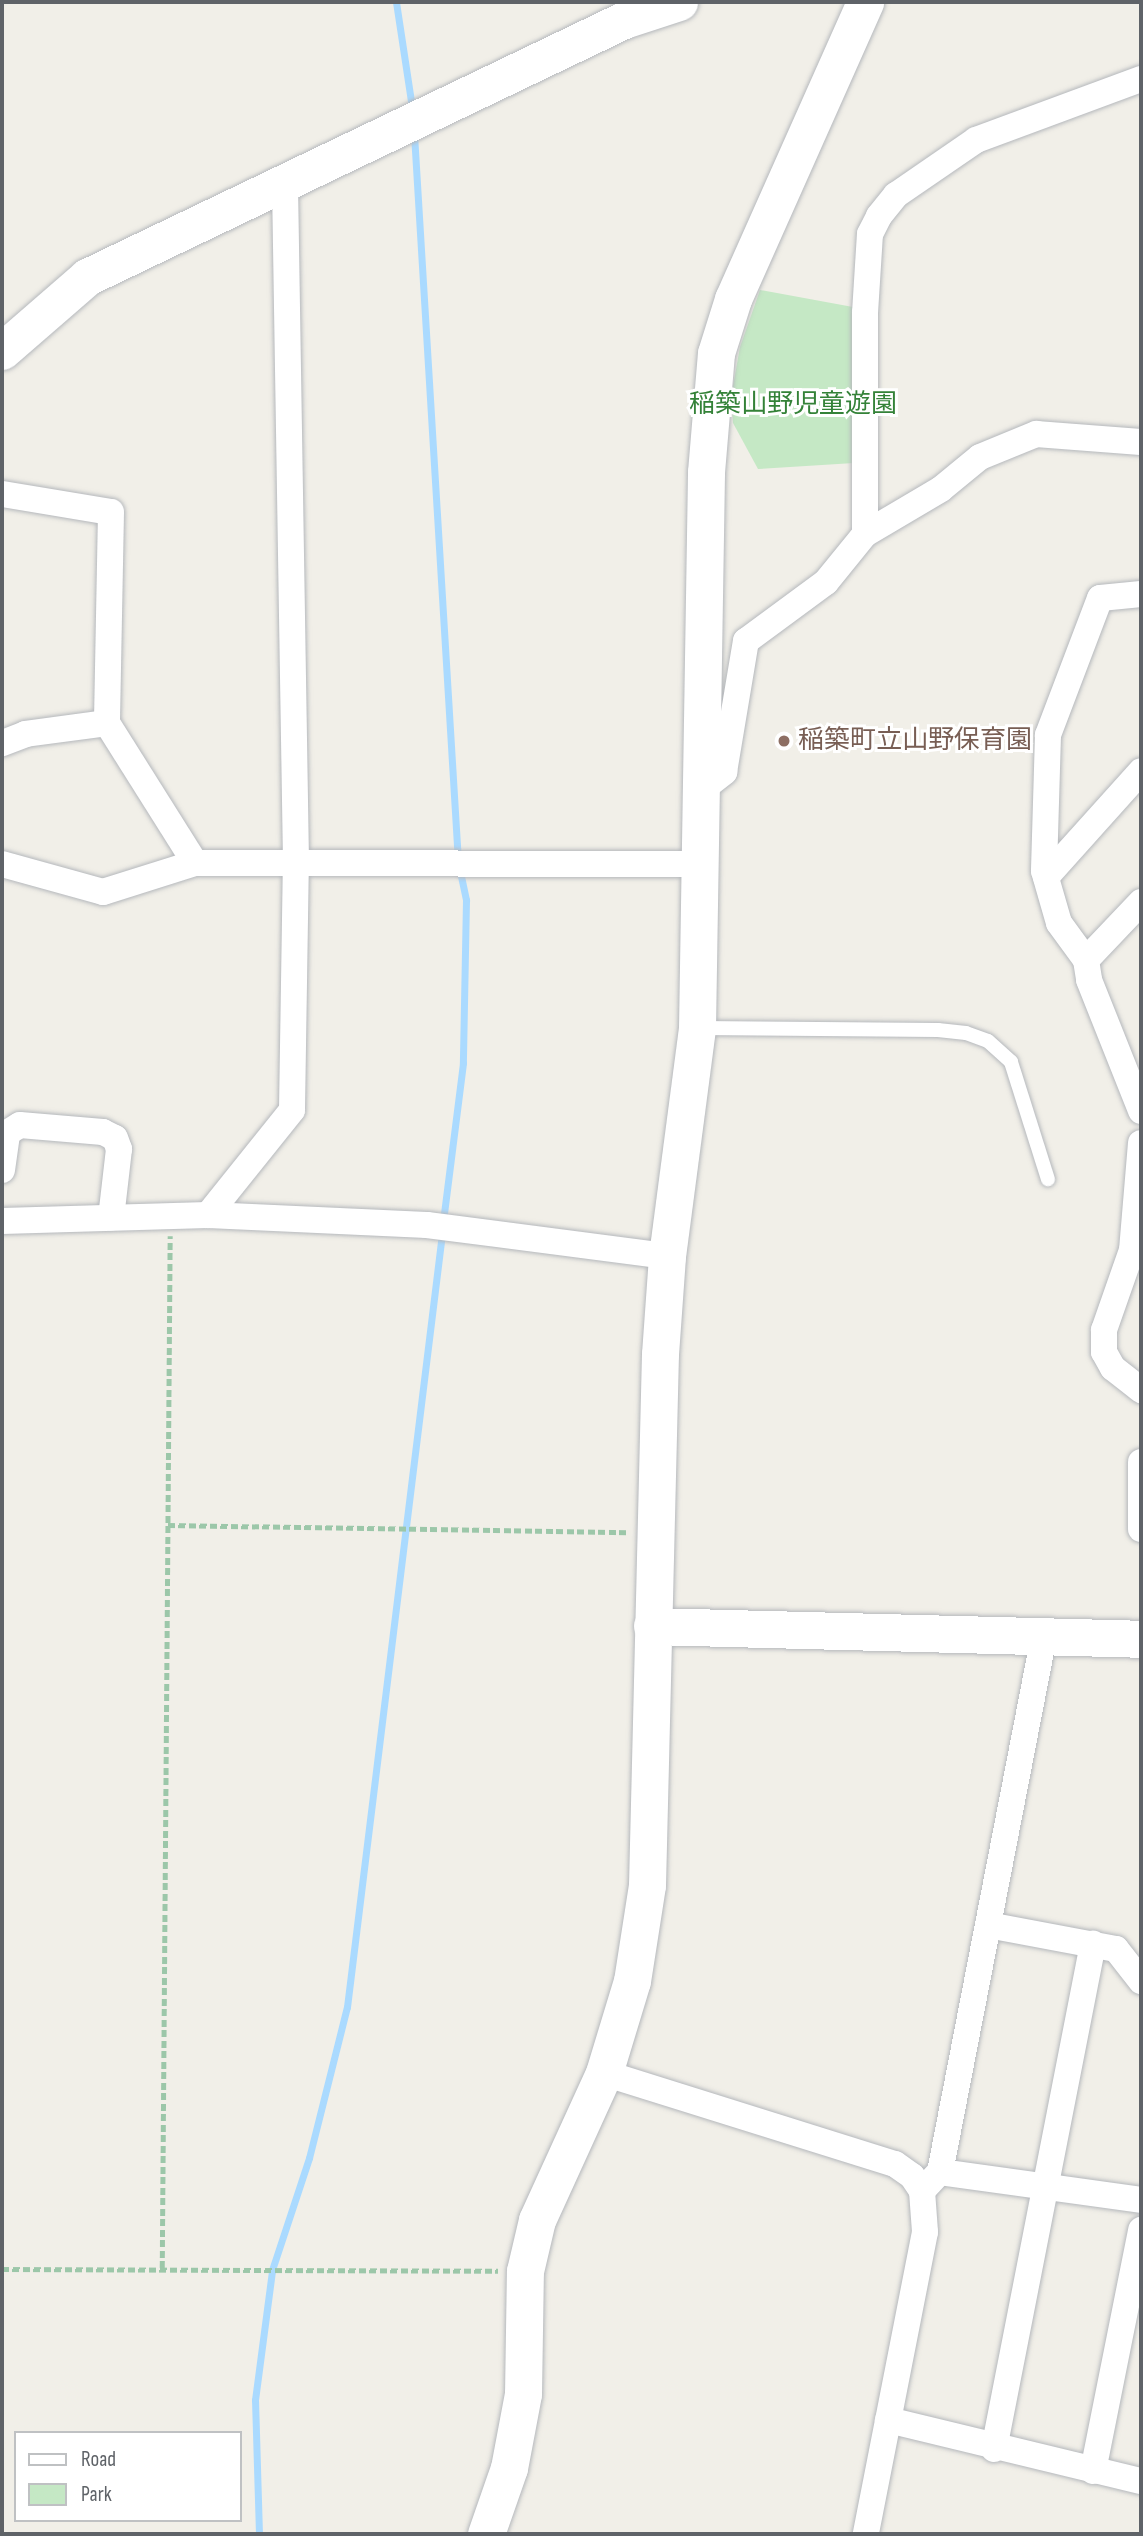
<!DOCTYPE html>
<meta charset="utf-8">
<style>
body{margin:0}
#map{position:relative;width:1143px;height:2536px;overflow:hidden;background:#f1efe8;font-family:"Sofia Sans Condensed","Noto Sans JP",sans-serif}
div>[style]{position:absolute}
.green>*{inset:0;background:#c5e8c5}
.stream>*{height:7px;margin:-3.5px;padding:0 3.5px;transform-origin:3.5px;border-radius:3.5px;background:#aadaff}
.path>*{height:4.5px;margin-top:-2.25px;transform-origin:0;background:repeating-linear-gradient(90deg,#9cc7a9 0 7px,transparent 0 10.5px)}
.roads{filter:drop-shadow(0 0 2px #b5b8bc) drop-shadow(0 0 2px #b5b8bc)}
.lane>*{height:14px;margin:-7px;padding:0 7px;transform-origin:7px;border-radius:7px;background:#fff}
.street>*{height:26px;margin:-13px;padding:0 13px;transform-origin:13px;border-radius:13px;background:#fff}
.secondary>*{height:37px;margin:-18.5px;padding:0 18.5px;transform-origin:18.5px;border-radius:18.5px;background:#fff}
.dots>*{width:19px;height:19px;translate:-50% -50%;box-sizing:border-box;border:4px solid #fff;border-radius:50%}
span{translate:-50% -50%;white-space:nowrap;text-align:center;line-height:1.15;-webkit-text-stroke:6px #fff;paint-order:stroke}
.park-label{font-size:26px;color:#348238}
.education-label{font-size:26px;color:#785e54}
.left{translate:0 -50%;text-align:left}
.frame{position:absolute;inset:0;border:4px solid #5f6368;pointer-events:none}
.legend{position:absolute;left:14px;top:2431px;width:228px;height:91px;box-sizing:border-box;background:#fff;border:2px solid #bfc1c3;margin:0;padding:9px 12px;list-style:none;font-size:21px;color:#5f6368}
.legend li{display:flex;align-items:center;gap:14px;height:35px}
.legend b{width:35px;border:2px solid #bfc1c3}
</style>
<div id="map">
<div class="green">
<i style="clip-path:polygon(760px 290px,853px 307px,854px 463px,758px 469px,733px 423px,731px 397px,740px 347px)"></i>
</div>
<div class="stream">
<i style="left:396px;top:2px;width:107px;rotate:81.4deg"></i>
<i style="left:414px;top:134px;width:729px;rotate:86.54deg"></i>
<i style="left:458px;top:862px;width:39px;rotate:78deg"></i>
<i style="left:466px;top:900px;width:163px;rotate:91.1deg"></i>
<i style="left:463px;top:1063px;width:159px;rotate:97.2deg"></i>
<i style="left:259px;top:2534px;width:134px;rotate:-91.7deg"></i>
<i style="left:255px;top:2400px;width:131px;rotate:-82.5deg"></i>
<i style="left:272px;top:2270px;width:118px;rotate:-71.7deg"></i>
<i style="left:309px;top:2158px;width:156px;rotate:-75.9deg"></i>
<i style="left:347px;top:2007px;width:780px;rotate:-83deg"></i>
</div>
<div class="path">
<i style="left:168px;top:1525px;width:459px;rotate:0.9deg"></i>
<i style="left:162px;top:2268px;width:1032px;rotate:-89.56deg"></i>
<i style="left:2px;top:2269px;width:496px;rotate:0.2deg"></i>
</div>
<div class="roads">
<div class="lane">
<i style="left:699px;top:1028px;width:239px;rotate:0.5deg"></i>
<i style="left:938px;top:1030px;width:28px;rotate:6deg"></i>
<i style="left:966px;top:1033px;width:23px;rotate:20deg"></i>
<i style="left:988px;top:1041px;width:31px;rotate:42deg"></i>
<i style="left:1011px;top:1062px;width:123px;rotate:72.5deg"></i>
</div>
<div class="street">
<i style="left:2px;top:494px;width:110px;rotate:9.4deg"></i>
<i style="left:111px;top:512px;width:211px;rotate:91.1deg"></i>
<i style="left:107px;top:723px;width:82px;rotate:172.3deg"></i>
<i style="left:26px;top:734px;width:26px;rotate:159deg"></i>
<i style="left:865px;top:534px;width:221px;rotate:-90deg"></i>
<i style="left:865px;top:313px;width:79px;rotate:-86.4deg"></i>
<i style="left:870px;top:234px;width:20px;rotate:-63deg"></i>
<i style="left:879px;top:216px;width:27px;rotate:-51deg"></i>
<i style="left:896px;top:195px;width:97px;rotate:-34.5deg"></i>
<i style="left:976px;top:140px;width:176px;rotate:-20.3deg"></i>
<i style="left:1141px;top:594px;width:41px;rotate:174.4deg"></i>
<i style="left:1100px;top:598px;width:147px;rotate:110.8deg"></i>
<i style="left:1048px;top:735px;width:136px;rotate:91.7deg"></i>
<i style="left:1044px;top:871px;width:54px;rotate:73.9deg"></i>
<i style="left:1059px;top:923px;width:46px;rotate:53.9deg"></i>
<i style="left:1086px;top:960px;width:20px;rotate:81deg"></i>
<i style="left:1089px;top:980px;width:141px;rotate:68.3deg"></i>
<i style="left:107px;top:723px;width:165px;rotate:57.8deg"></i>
<i style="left:700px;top:791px;width:31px;rotate:-38deg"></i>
<i style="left:724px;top:772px;width:133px;rotate:-80.5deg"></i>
<i style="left:746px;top:641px;width:99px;rotate:-36.4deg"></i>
<i style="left:826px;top:582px;width:62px;rotate:-50.9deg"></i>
<i style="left:865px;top:534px;width:88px;rotate:-30.6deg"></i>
<i style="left:941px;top:489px;width:50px;rotate:-39.4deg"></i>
<i style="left:980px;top:457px;width:61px;rotate:-22.3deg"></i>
<i style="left:1036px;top:434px;width:105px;rotate:4.4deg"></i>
<i style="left:2px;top:864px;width:105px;rotate:15.5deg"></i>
<i style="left:103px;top:892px;width:96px;rotate:-17.5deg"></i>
<i style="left:195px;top:863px;width:502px;rotate:0.11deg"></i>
<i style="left:1046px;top:877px;width:142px;rotate:-48.1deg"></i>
<i style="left:1086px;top:960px;width:80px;rotate:-46.5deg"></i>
<i style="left:1141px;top:1143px;width:107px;rotate:94.8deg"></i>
<i style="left:1132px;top:1250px;width:85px;rotate:109.3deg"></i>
<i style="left:1104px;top:1330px;width:22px;rotate:90deg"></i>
<i style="left:1104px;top:1352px;width:18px;rotate:61deg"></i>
<i style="left:1113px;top:1368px;width:36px;rotate:38deg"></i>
<i style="left:2px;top:1170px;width:37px;rotate:-82deg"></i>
<i style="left:7px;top:1133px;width:15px;rotate:-32deg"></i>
<i style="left:20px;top:1125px;width:83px;rotate:4.8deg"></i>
<i style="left:103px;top:1132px;width:13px;rotate:27deg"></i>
<i style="left:115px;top:1138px;width:12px;rotate:70deg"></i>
<i style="left:119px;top:1149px;width:69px;rotate:96.6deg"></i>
<i style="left:208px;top:1215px;width:219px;rotate:2.6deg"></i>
<i style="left:427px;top:1225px;width:242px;rotate:7.4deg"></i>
<i style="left:2px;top:1221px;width:206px;rotate:-1.7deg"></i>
<i style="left:208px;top:1215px;width:134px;rotate:-51.3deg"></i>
<i style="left:292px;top:1110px;width:248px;rotate:-89.1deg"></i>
<i style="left:296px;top:862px;width:681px;rotate:-90.93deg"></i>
<i style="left:1141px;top:1462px;width:67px;rotate:90deg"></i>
<i style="left:988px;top:1925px;width:130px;rotate:10.6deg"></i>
<i style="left:1116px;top:1949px;width:41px;rotate:52deg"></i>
<i style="left:604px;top:2073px;width:305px;rotate:17.4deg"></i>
<i style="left:895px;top:2164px;width:21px;rotate:35deg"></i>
<i style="left:912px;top:2176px;width:18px;rotate:56deg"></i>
<i style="left:922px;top:2191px;width:41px;rotate:85.8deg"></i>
<i style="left:925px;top:2232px;width:308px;rotate:101.1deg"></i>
<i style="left:940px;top:2172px;width:203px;rotate:7.9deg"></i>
<i style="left:922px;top:2191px;width:26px;rotate:-47deg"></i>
<i style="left:940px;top:2172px;width:546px;rotate:-79.02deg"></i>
<i style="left:888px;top:2420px;width:260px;rotate:13.6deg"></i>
<i style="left:994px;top:2449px;width:515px;rotate:-78.91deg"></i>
<i style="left:1093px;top:2471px;width:246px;rotate:-78.7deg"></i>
</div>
<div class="secondary">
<i style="left:2px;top:351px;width:113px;rotate:-41deg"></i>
<i style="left:87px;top:277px;width:595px;rotate:-25.58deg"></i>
<i style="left:624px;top:20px;width:58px;rotate:-18.1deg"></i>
<i style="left:652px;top:1626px;width:489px;rotate:1.5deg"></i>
<i style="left:486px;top:2534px;width:70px;rotate:-70.8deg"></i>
<i style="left:509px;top:2468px;width:75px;rotate:-79.3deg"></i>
<i style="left:523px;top:2394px;width:123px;rotate:-89.1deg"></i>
<i style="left:525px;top:2271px;width:52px;rotate:-76.8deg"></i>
<i style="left:537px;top:2220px;width:162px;rotate:-65.5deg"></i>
<i style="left:604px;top:2073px;width:96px;rotate:-73.1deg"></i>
<i style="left:632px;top:1981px;width:97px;rotate:-81.1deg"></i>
<i style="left:647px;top:1885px;width:531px;rotate:-88.6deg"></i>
<i style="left:660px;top:1354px;width:98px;rotate:-85.9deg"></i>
<i style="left:667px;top:1256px;width:230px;rotate:-82.5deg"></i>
<i style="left:697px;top:1028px;width:556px;rotate:-89.07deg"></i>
<i style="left:706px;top:472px;width:119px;rotate:-85.2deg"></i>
<i style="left:716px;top:353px;width:57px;rotate:-72.5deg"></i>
<i style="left:733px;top:299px;width:325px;rotate:-66deg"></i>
</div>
</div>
<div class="dots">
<i style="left:784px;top:741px;background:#8d6e63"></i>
</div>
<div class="park-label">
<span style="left:793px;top:405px">稲築山野児童遊園</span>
</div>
<div class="education-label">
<span class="left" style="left:798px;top:741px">稲築町立山野保育園</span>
</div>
<div class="frame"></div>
<ul class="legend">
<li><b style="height:9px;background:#fff"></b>Road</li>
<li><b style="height:19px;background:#c5e8c5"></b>Park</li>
</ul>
</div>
